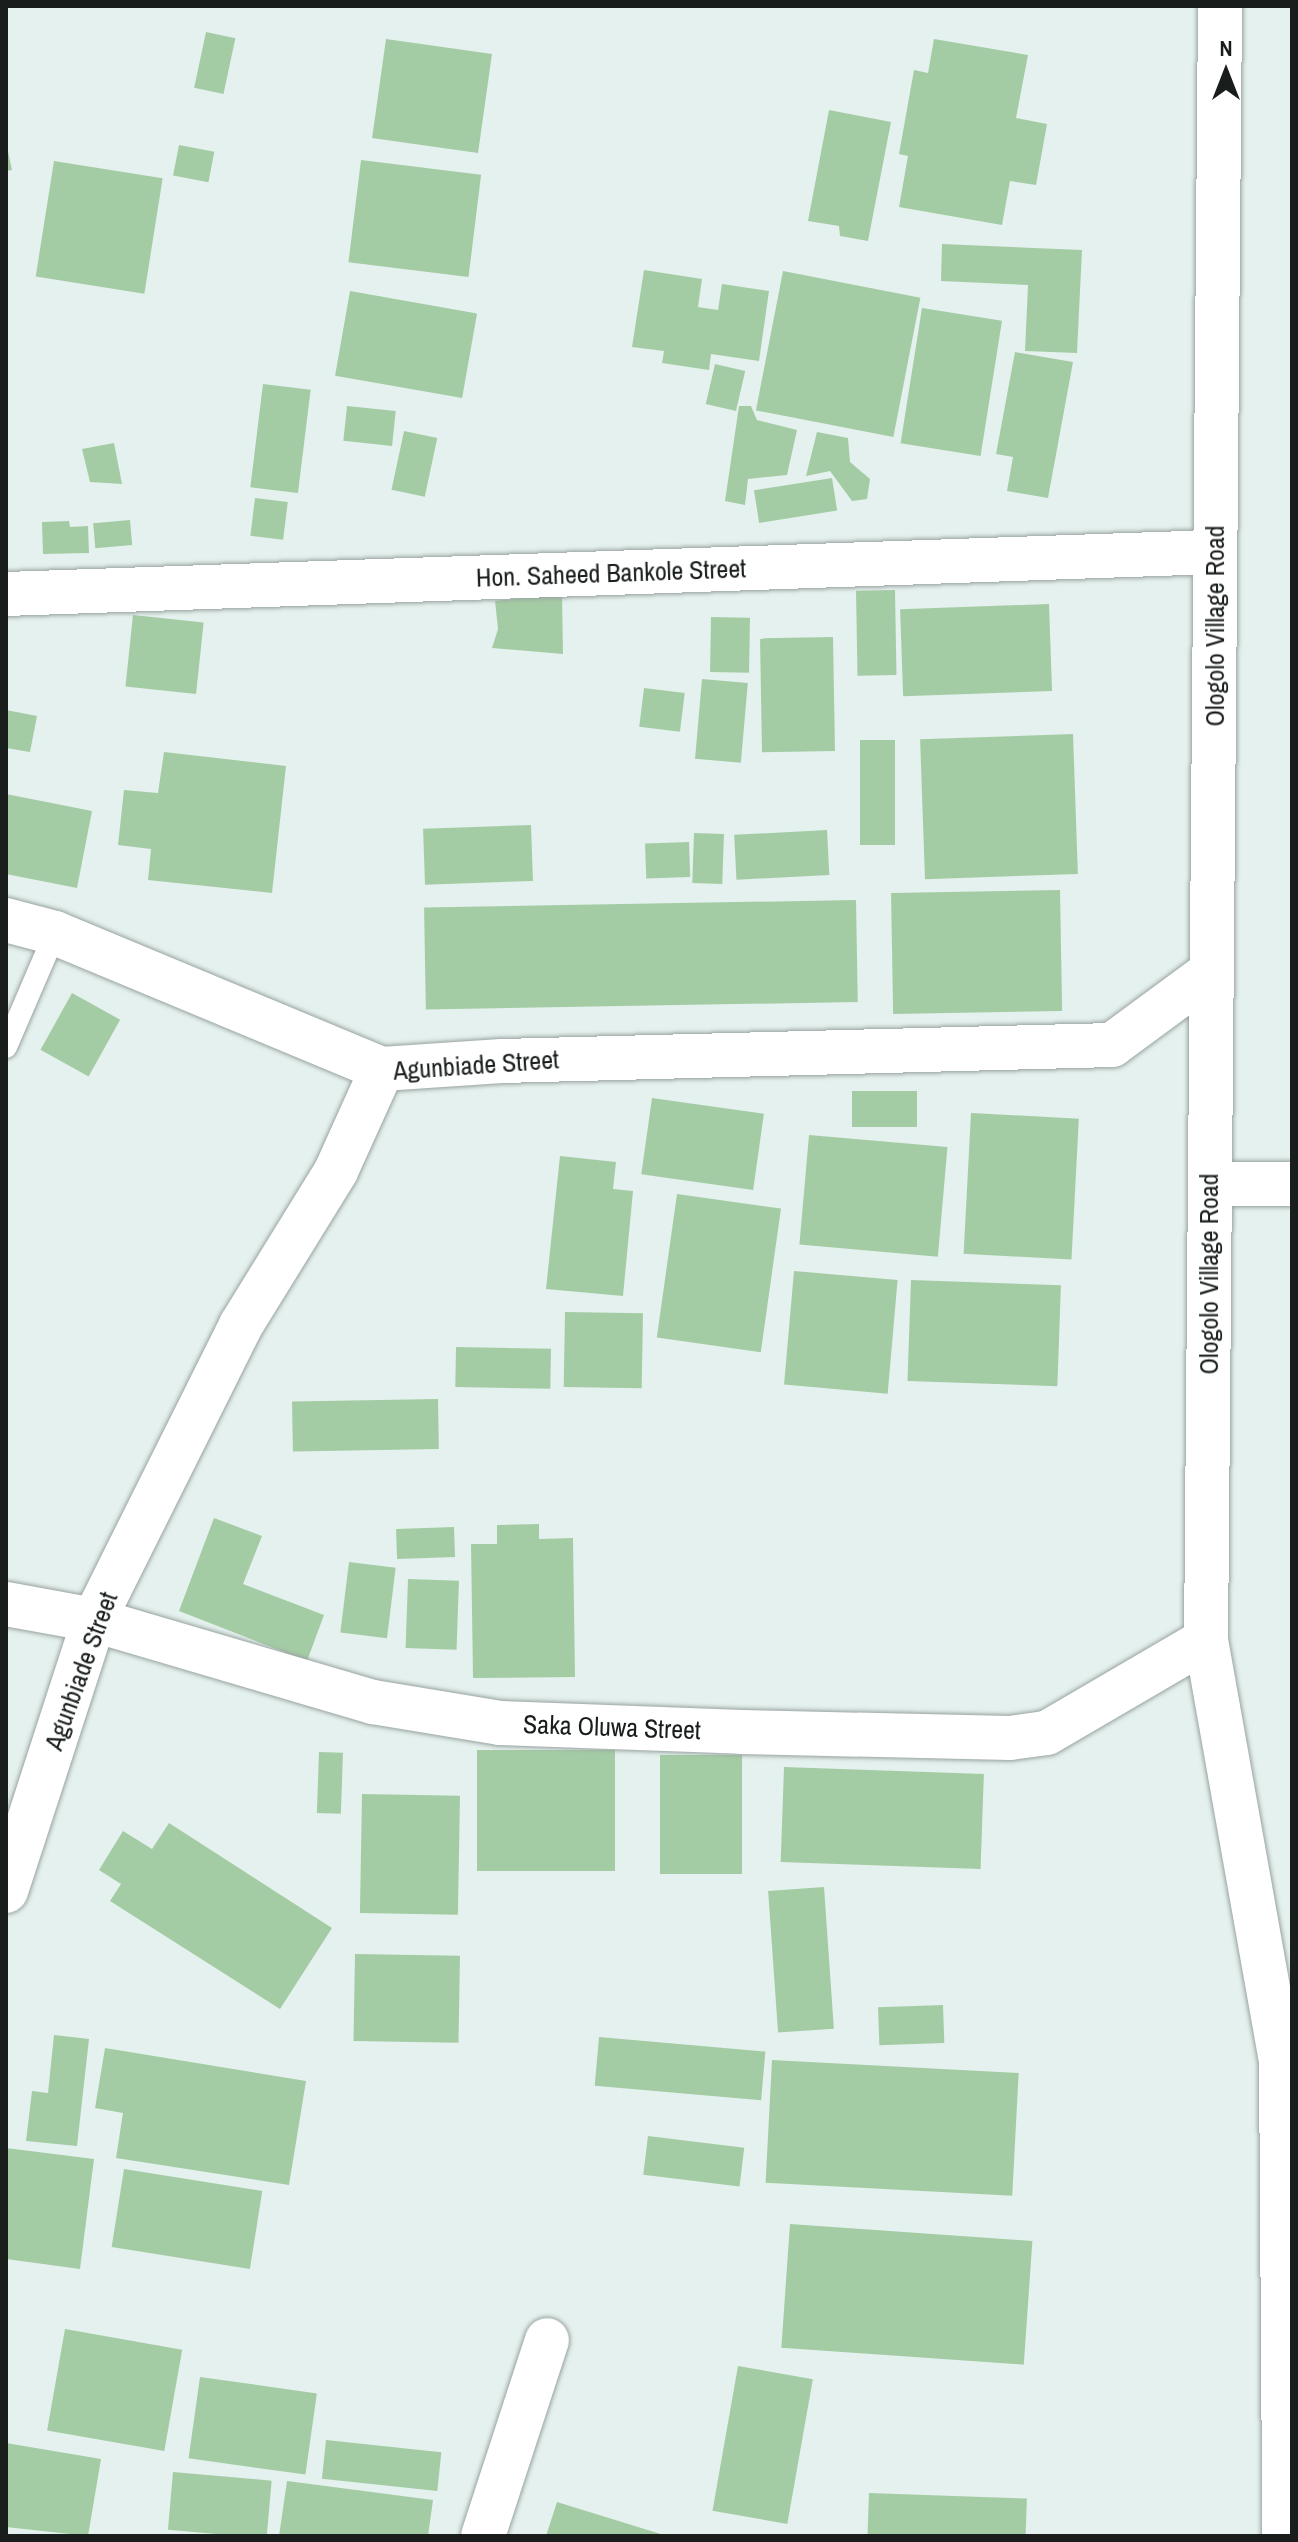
<!DOCTYPE html>
<style>
body{margin:0}
#map{position:relative;width:1298px;height:2542px;overflow:hidden;background:#e5f1ee;font-family:"Archivo Narrow",sans-serif}
div>[style]{position:absolute}
.building>*{inset:0;background:#a4cca4;transform-origin:0 0}
.roads{filter:drop-shadow(0 0 2px #98a3a0) drop-shadow(0 0 2px #98a3a0)}
.lane>*{height:22px;margin:-11px;padding:0 11px;transform-origin:11px;border-radius:11px;background:#fff}
.street>*{height:44px;margin:-22px;padding:0 22px;transform-origin:22px;border-radius:22px;background:#fff}
span{translate:-50% -50%;white-space:nowrap;text-align:center;line-height:1.15;-webkit-text-stroke:7px #fff;paint-order:stroke}
.street-label{font-size:26px;color:#191e1d}
.frame{position:absolute;inset:0;border:8px solid #191e1d;pointer-events:none}
.north{position:absolute;left:1186px;top:32px;width:80px;height:80px;-webkit-text-stroke:6px #fff;paint-order:stroke;rotate:0deg;font-size:22px;font-weight:700;line-height:32px;text-align:center;color:#191e1d}
.north::after{content:'';display:block;margin:auto;width:28px;height:36px;background:#191e1d;clip-path:polygon(50% 0,100% 100%,50% 72%,0 100%)}
</style>
<div id="map">
<div class="building">
<i style="left:206px;top:32px;width:30px;height:57px;rotate:12deg"></i>
<i style="left:386px;top:39px;width:107px;height:100px;rotate:8deg"></i>
<i style="clip-path:polygon(934px 39px,1028px 55px,1016px 118px,1047px 124px,1036px 185px,1010px 181px,1002px 225px,899px 207px,908px 156px,899px 154px,914px 70px,928px 73px)"></i>
<i style="clip-path:polygon(829px 110px,891px 122px,868px 241px,840px 236px,839px 226px,808px 221px)"></i>
<i style="clip-path:polygon(6px 142px,12px 170px,6px 171px)"></i>
<i style="left:179px;top:145px;width:36px;height:31px;rotate:11deg"></i>
<i style="left:361px;top:160px;width:121px;height:103px;rotate:7deg"></i>
<i style="left:54px;top:161px;width:110px;height:117px;rotate:9deg"></i>
<i style="clip-path:polygon(942px 244px,1082px 250px,1077px 353px,1025px 351px,1028px 285px,941px 281px)"></i>
<i style="clip-path:polygon(644px 270px,702px 279px,698px 307px,718px 310px,722px 284px,769px 291px,759px 361px,711px 354px,709px 370px,662px 363px,664px 351px,632px 347px)"></i>
<i style="left:783px;top:271px;width:140px;height:142px;rotate:11deg"></i>
<i style="left:350px;top:291px;width:129px;height:86px;rotate:10deg"></i>
<i style="left:922px;top:308px;width:81px;height:137px;rotate:9deg"></i>
<i style="clip-path:polygon(1015px 352px,1073px 362px,1048px 498px,1007px 491px,1013px 457px,996px 454px)"></i>
<i style="left:715px;top:364px;width:31px;height:41px;rotate:13deg"></i>
<i style="left:263px;top:384px;width:48px;height:104px;rotate:7deg"></i>
<i style="left:347px;top:406px;width:49px;height:35px;rotate:6deg"></i>
<i style="clip-path:polygon(739px 406px,751px 406px,757px 420px,797px 430px,787px 475px,748px 479px,745px 505px,725px 501px)"></i>
<i style="left:404px;top:431px;width:34px;height:60px;rotate:12deg"></i>
<i style="clip-path:polygon(817px 432px,848px 438px,850px 462px,870px 479px,867px 499px,852px 501px,830px 471px,806px 476px)"></i>
<i style="clip-path:polygon(114px 443px,122px 484px,90px 482px,82px 449px)"></i>
<i style="left:832px;top:478px;width:33px;height:79px;rotate:81deg"></i>
<i style="left:255px;top:498px;width:33px;height:38px;rotate:7deg"></i>
<i style="left:130px;top:520px;width:25px;height:37px;rotate:85deg"></i>
<i style="clip-path:polygon(69px 521px,70px 527px,88px 526px,89px 553px,43px 554px,42px 522px)"></i>
<i style="left:895px;top:590px;width:85px;height:39px;rotate:89deg"></i>
<i style="clip-path:polygon(562px 593px,563px 654px,492px 648px,498px 629px,495px 601px)"></i>
<i style="left:1049px;top:604px;width:87px;height:149px;rotate:88deg"></i>
<i style="left:133px;top:615px;width:71px;height:72px;rotate:6deg"></i>
<i style="left:711px;top:617px;width:39px;height:55px;rotate:1deg"></i>
<i style="left:833px;top:637px;width:114px;height:73px;rotate:89deg"></i>
<i style="left:702px;top:679px;width:46px;height:80px;rotate:5deg"></i>
<i style="left:644px;top:688px;width:41px;height:39px;rotate:7deg"></i>
<i style="clip-path:polygon(6px 710px,37px 716px,30px 752px,6px 748px)"></i>
<i style="left:1073px;top:734px;width:140px;height:153px;rotate:88deg"></i>
<i style="left:860px;top:740px;width:35px;height:105px"></i>
<i style="clip-path:polygon(164px 752px,286px 766px,272px 893px,148px 880px,151px 849px,118px 845px,124px 790px,158px 793px)"></i>
<i style="clip-path:polygon(6px 794px,92px 811px,77px 888px,6px 874px)"></i>
<i style="left:531px;top:825px;width:56px;height:108px;rotate:88deg"></i>
<i style="left:827px;top:830px;width:45px;height:93px;rotate:87deg"></i>
<i style="left:694px;top:833px;width:30px;height:50px;rotate:2deg"></i>
<i style="left:689px;top:842px;width:35px;height:44px;rotate:88deg"></i>
<i style="left:1060px;top:890px;width:121px;height:169px;rotate:89deg"></i>
<i style="left:856px;top:900px;width:102px;height:432px;rotate:89deg"></i>
<i style="left:72px;top:993px;width:55px;height:65px;rotate:29deg"></i>
<i style="left:852px;top:1091px;width:65px;height:36px"></i>
<i style="left:652px;top:1098px;width:113px;height:77px;rotate:8deg"></i>
<i style="left:971px;top:1113px;width:108px;height:141px;rotate:3deg"></i>
<i style="left:809px;top:1135px;width:139px;height:110px;rotate:5deg"></i>
<i style="clip-path:polygon(560px 1156px,616px 1162px,613px 1189px,633px 1191px,623px 1296px,546px 1289px)"></i>
<i style="left:677px;top:1194px;width:105px;height:145px;rotate:8deg"></i>
<i style="left:794px;top:1271px;width:104px;height:114px;rotate:5deg"></i>
<i style="left:911px;top:1280px;width:150px;height:101px;rotate:2deg"></i>
<i style="left:565px;top:1312px;width:78px;height:75px;rotate:1deg"></i>
<i style="left:456px;top:1347px;width:95px;height:40px;rotate:1deg"></i>
<i style="left:438px;top:1399px;width:50px;height:146px;rotate:89deg"></i>
<i style="clip-path:polygon(214px 1518px,262px 1536px,243px 1584px,324px 1615px,307px 1661px,179px 1611px)"></i>
<i style="clip-path:polygon(539px 1524px,539px 1539px,573px 1538px,575px 1677px,473px 1678px,471px 1544px,497px 1544px,497px 1525px)"></i>
<i style="left:454px;top:1527px;width:30px;height:58px;rotate:88deg"></i>
<i style="left:349px;top:1562px;width:47px;height:71px;rotate:7deg"></i>
<i style="left:408px;top:1579px;width:51px;height:69px;rotate:2deg"></i>
<i style="left:477px;top:1750px;width:138px;height:121px"></i>
<i style="left:319px;top:1752px;width:24px;height:61px;rotate:2deg"></i>
<i style="left:742px;top:1755px;width:119px;height:82px;rotate:90deg"></i>
<i style="left:784px;top:1767px;width:200px;height:95px;rotate:2deg"></i>
<i style="left:362px;top:1794px;width:98px;height:119px;rotate:1deg"></i>
<i style="clip-path:polygon(169px 1823px,332px 1928px,280px 2009px,110px 1901px,121px 1884px,99px 1870px,123px 1831px,152px 1849px)"></i>
<i style="left:824px;top:1887px;width:142px;height:56px;rotate:86deg"></i>
<i style="left:355px;top:1954px;width:105px;height:87px;rotate:1deg"></i>
<i style="left:943px;top:2005px;width:38px;height:65px;rotate:88deg"></i>
<i style="clip-path:polygon(54px 2035px,89px 2039px,77px 2146px,26px 2141px,32px 2091px,48px 2093px)"></i>
<i style="left:599px;top:2037px;width:167px;height:49px;rotate:5deg"></i>
<i style="clip-path:polygon(105px 2048px,306px 2081px,289px 2185px,116px 2158px,123px 2113px,95px 2108px)"></i>
<i style="left:772px;top:2060px;width:247px;height:123px;rotate:3deg"></i>
<i style="left:648px;top:2136px;width:97px;height:39px;rotate:7deg"></i>
<i style="clip-path:polygon(6px 2148px,94px 2159px,80px 2269px,6px 2259px)"></i>
<i style="left:124px;top:2169px;width:140px;height:79px;rotate:9deg"></i>
<i style="left:790px;top:2224px;width:243px;height:124px;rotate:4deg"></i>
<i style="left:65px;top:2329px;width:119px;height:103px;rotate:10deg"></i>
<i style="left:738px;top:2366px;width:76px;height:147px;rotate:10deg"></i>
<i style="left:200px;top:2377px;width:118px;height:82px;rotate:8deg"></i>
<i style="left:326px;top:2440px;width:116px;height:39px;rotate:6deg"></i>
<i style="clip-path:polygon(6px 2443px,101px 2459px,88px 2536px,6px 2527px)"></i>
<i style="left:173px;top:2472px;width:99px;height:58px;rotate:5deg"></i>
<i style="clip-path:polygon(287px 2481px,433px 2500px,428px 2536px,279px 2536px)"></i>
<i style="left:869px;top:2493px;width:158px;height:43px;rotate:2deg"></i>
<i style="clip-path:polygon(557px 2502px,664px 2535px,663px 2536px,546px 2536px)"></i>
</div>
<div class="roads">
<div class="lane">
<i style="left:6px;top:1047px;width:124px;rotate:-66.7deg"></i>
</div>
<div class="street">
<i style="left:1220px;top:6px;width:1634px;rotate:90.49deg"></i>
<i style="left:1206px;top:1640px;width:427px;rotate:79.9deg"></i>
<i style="left:1281px;top:2060px;width:476px;rotate:89.6deg"></i>
<i style="left:6px;top:594px;width:1210px;rotate:-1.99deg"></i>
<i style="left:6px;top:920px;width:51px;rotate:14.9deg"></i>
<i style="left:55px;top:933px;width:354px;rotate:22.6deg"></i>
<i style="left:1210px;top:1184px;width:82px"></i>
<i style="left:6px;top:1604px;width:89px;rotate:10.3deg"></i>
<i style="left:94px;top:1620px;width:291px;rotate:16.4deg"></i>
<i style="left:373px;top:1702px;width:129px;rotate:9.4deg"></i>
<i style="left:500px;top:1723px;width:242px;rotate:2.1deg"></i>
<i style="left:742px;top:1732px;width:268px;rotate:1.3deg"></i>
<i style="left:1010px;top:1738px;width:37px;rotate:-8deg"></i>
<i style="left:1047px;top:1733px;width:184px;rotate:-30.3deg"></i>
<i style="left:6px;top:1891px;width:285px;rotate:-72deg"></i>
<i style="left:94px;top:1620px;width:330px;rotate:-63.5deg"></i>
<i style="left:241px;top:1325px;width:181px;rotate:-58.3deg"></i>
<i style="left:336px;top:1171px;width:112px;rotate:-65.7deg"></i>
<i style="left:382px;top:1069px;width:120px;rotate:-3.8deg"></i>
<i style="left:502px;top:1061px;width:610px;rotate:-1.5deg"></i>
<i style="left:1112px;top:1045px;width:123px;rotate:-36.4deg"></i>
<i style="left:483px;top:2536px;width:206px;rotate:-71.9deg"></i>
</div>
</div>
<div class="street-label">
<span style="left:611px;top:573px;rotate:-2deg">Hon. Saheed Bankole Street</span>
<span style="left:1215px;top:626px;rotate:-90deg">Ologolo Village Road</span>
<span style="left:476px;top:1065px;rotate:-4deg">Agunbiade Street</span>
<span style="left:1209px;top:1274px;rotate:-90deg">Ologolo Village Road</span>
<span style="left:81px;top:1671px;rotate:-70deg">Agunbiade Street</span>
<span style="left:612px;top:1727px;rotate:2deg">Saka Oluwa Street</span>
</div>
<div class="frame"></div>
<div class="north">N</div>
</div>
